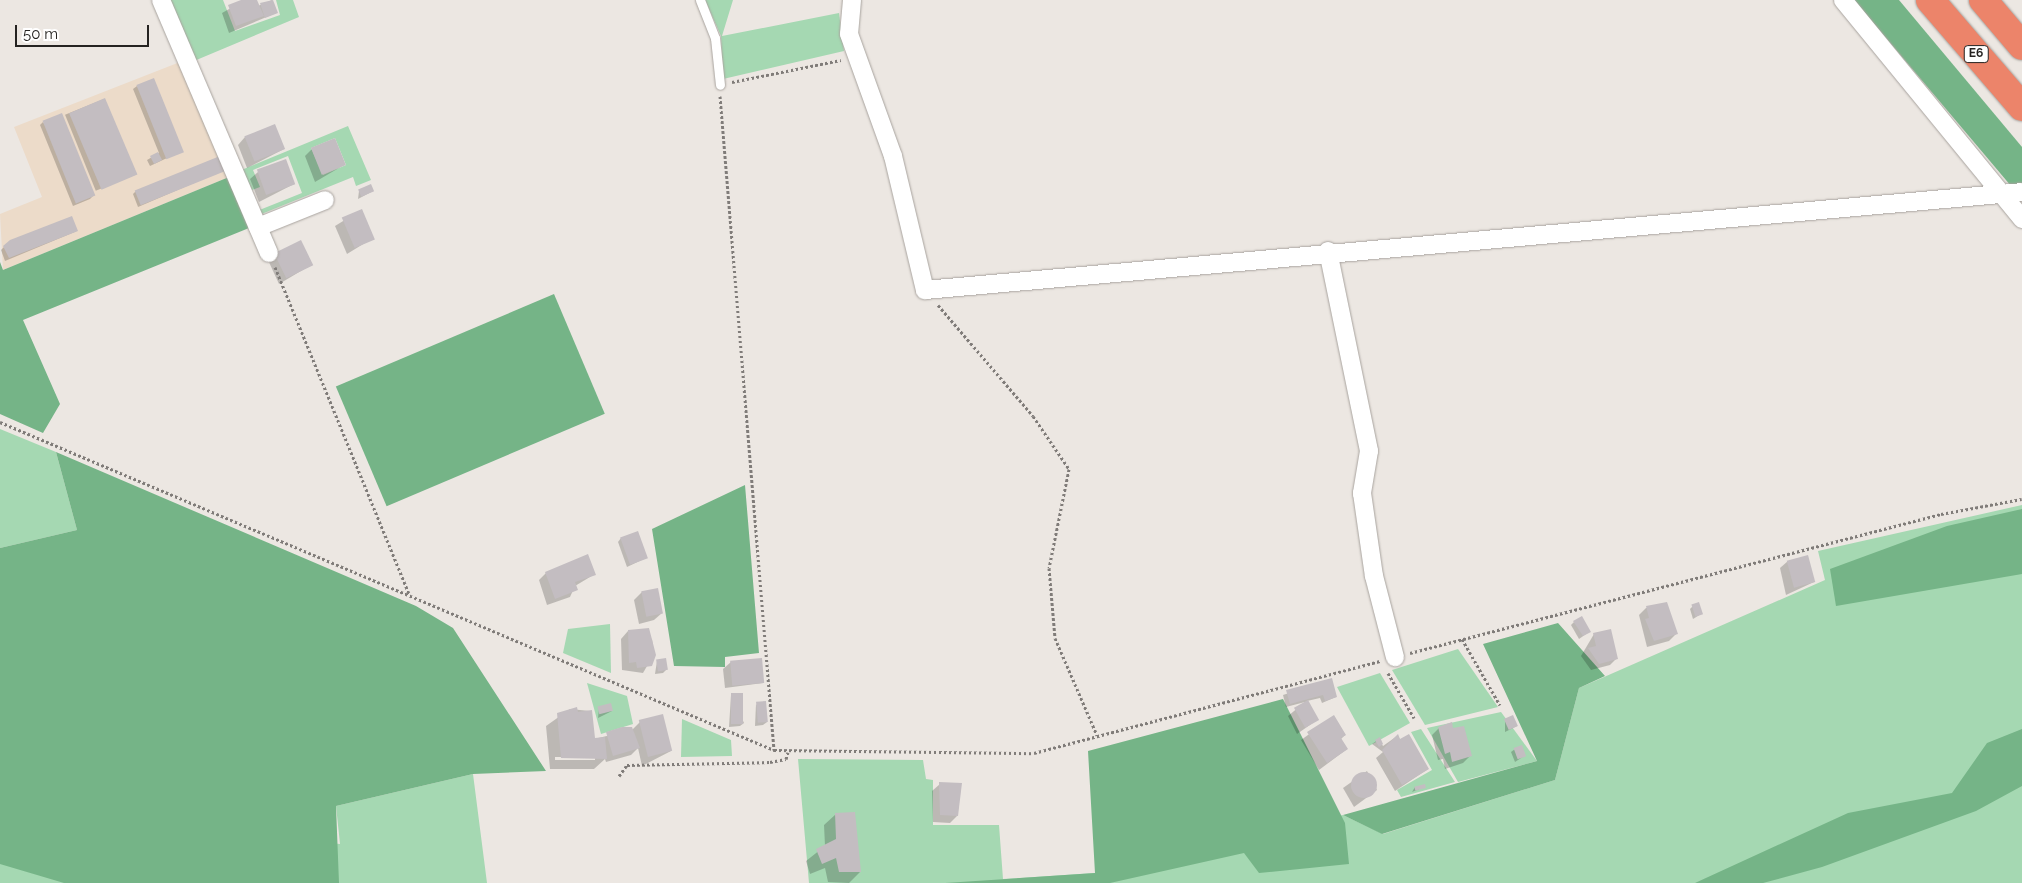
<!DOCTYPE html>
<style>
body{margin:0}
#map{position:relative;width:2022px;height:883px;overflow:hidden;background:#ece7e2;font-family:Raleway,sans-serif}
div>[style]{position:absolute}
.commercial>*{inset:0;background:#ecdbc9}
.green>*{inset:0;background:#a5d8b2}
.forest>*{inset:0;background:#75b487;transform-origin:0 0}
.shadow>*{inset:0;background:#0003;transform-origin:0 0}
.building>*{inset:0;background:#c3bdc1;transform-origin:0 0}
.round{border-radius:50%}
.path>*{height:3px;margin-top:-1.5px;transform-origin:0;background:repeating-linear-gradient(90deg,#807c79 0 2.5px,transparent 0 5px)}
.roads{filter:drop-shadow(0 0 1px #a8a39e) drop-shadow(0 0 1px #a8a39e)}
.service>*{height:9px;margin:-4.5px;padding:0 4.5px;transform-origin:4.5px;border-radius:4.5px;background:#fff}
.minor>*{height:18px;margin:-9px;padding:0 9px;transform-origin:9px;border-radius:9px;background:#fff}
.motorway>*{height:28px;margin:-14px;padding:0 14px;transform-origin:14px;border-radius:14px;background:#ec846a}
span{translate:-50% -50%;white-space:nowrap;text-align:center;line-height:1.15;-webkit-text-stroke:5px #fff;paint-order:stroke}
.shield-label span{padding:1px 4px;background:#fff;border:1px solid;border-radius:4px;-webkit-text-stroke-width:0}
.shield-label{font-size:12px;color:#252321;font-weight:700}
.scale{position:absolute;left:15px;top:25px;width:134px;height:22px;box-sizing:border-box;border:2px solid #252321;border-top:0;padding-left:6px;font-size:15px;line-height:18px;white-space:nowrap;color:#252321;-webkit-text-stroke:4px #fff;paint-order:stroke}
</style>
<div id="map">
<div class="commercial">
<i style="clip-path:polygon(180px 62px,229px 177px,3px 270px,0 214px,42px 197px,14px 127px)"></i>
</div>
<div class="green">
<i style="clip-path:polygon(169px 0,223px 0,235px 31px,280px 15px,276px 0,293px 0,299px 17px,194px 61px)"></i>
<i style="clip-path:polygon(705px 0,733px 0,722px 36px,839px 13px,844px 51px,723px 79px,721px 36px)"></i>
<i style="clip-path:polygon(evenodd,348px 126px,371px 180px,356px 186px,353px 177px,259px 215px,257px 211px,302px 193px,288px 156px,253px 170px,260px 187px,247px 192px,239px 171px,348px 126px,335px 138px,346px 165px,323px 175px,311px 148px,335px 138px)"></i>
<i style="clip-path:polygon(0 429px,56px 452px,77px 530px,0 548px)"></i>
<i style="clip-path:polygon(2022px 505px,2022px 883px,809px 883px,798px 759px,923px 760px,926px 779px,933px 780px,933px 825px,999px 825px,1003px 879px,1095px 873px,1343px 815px,1383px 834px,1555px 780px,1579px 688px,1825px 580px,1818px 551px)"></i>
<i style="clip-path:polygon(610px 624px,611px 673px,563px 653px,568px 629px)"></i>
<i style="clip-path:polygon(1458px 649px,1498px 707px,1425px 725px,1392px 670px)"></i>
<i style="clip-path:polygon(1380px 673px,1410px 723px,1369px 746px,1337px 687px)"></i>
<i style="clip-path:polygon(587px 683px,627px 696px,633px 724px,601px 734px)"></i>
<i style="clip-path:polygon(1501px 712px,1537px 761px,1458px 782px,1427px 728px)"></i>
<i style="clip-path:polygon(682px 719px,731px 740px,732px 756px,681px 757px)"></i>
<i style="clip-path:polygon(1421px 729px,1455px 782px,1401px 797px,1397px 790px,1432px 770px,1411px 732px)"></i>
<i style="clip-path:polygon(473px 774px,487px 883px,0 883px,0 808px,340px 844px,336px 806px)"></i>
</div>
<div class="forest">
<i style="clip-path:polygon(1854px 0,1899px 0,2022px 147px,2022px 185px,2011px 186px)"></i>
<i style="clip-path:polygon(229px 177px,249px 228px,23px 320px,60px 404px,43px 433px,0 414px,0 262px,3px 270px)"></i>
<i style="left:554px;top:294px;width:130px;height:237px;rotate:67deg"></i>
<i style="clip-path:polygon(56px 452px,416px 606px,453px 628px,546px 771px,473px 774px,336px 806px,339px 883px,64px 883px,0 864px,0 548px,77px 530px)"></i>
<i style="clip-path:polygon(745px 485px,759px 653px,725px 657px,725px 667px,674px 666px,652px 529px)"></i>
<i style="clip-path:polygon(2022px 509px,2022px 574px,1836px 606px,1830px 569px,1947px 526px)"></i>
<i style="clip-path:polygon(1558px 623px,1605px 676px,1579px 688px,1555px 780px,1382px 834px,1343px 815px,1537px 761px,1483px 644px)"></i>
<i style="clip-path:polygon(1283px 699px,1345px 823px,1349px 864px,1259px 873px,1244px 853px,1110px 883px,945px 883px,1095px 873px,1088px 751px)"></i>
<i style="clip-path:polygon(2022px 729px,2022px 786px,1976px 811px,1822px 867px,1763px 883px,1695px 883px,1848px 813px,1952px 793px,1987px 743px)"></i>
</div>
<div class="shadow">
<i style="clip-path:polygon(245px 0,256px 0,258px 6px,272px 0,276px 13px,229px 33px,222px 13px)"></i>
<i style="clip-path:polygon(137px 86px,182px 151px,150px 166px,147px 160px,159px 153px,133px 89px)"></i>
<i style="left:104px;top:99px;width:82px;height:42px;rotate:68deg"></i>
<i style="clip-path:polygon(43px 122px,93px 196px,90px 199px,73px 206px,40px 125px)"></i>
<i style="clip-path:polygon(245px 137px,284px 149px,247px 168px,238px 145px)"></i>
<i style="clip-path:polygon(312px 149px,344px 165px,315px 182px,305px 156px)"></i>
<i style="clip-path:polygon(224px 170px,138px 207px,133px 194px,136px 191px)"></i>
<i style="clip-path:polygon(258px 172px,294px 184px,259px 202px,250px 179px)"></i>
<i style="clip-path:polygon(359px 191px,373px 191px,358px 199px)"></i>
<i style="clip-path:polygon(361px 210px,373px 238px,347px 254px,335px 226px)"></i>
<i style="clip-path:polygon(77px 231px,5px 261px,1px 250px,4px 247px)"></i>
<i style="clip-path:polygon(275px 253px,311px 265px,279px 284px,268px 260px)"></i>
<i style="clip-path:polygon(621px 538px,646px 558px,627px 567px,618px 542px)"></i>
<i style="clip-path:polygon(1788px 561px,1814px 582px,1786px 595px,1780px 568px)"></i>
<i style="clip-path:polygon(546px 573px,595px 574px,575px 586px,570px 597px,547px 605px,539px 580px)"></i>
<i style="clip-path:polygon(642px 592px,662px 613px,654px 620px,639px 624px,634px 600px)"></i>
<i style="clip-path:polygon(1666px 603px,1676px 634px,1669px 641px,1647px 647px,1639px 615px,1646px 608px)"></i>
<i style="clip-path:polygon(1693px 606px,1701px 614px,1693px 619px,1690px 609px)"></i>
<i style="clip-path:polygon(1574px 622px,1589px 632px,1579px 639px,1571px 625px)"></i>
<i style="clip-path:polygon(628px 631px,652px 639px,654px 654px,643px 673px,622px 670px,621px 639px)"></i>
<i style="clip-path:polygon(1594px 634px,1617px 658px,1610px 665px,1591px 670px,1581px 656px)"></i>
<i style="clip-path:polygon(657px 661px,666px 670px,663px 673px,655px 674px)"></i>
<i style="clip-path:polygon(731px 662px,763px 683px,725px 688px,723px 669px)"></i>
<i style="clip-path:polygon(1331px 679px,1336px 697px,1322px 703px,1320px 698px,1307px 701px,1317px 720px,1297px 734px,1288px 716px,1305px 702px,1286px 707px,1283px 695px)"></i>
<i style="clip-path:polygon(731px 695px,744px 723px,740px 726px,729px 727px)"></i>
<i style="clip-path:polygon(756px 704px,767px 722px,763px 725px,755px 726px)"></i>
<i style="clip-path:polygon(evenodd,570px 709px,590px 711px,594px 739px,632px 730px,640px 722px,671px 751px,642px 766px,638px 748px,631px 755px,606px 762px,605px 759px,594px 769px,550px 769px,546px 726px,570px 709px,555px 757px,595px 757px,595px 760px,555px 760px,555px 757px)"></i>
<i style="clip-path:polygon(599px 709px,612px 711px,598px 718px)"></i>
<i style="clip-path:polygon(1333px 717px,1345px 735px,1341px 739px,1347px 749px,1319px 770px,1301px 740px)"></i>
<i style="clip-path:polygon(1505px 720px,1517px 726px,1505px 732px)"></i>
<i style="clip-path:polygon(1439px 728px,1452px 730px,1470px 756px,1463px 763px,1445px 769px,1443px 759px,1438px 760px,1432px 735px)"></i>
<i style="clip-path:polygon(1397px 736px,1428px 769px,1395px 791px,1376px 758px,1383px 752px,1372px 744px,1379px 739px,1383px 746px)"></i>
<i style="clip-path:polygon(1515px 749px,1524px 756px,1515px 762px,1511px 752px)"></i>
<i style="clip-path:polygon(1367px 771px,1377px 790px,1354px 807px,1343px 788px)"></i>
<i style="clip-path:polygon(940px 784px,957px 816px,950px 823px,933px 822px,932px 791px)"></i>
<i style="clip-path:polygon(1415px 787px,1424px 787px,1412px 792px)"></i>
<i style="clip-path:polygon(836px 814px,860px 872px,849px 883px,828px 882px,825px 868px,810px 874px,806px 861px,825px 846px,824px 825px)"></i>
</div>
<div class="building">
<i style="clip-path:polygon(241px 0,257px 0,264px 16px,236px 26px,228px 5px)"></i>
<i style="clip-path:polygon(273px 0,278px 13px,265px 18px,260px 3px)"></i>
<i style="left:154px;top:78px;width:80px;height:19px;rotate:68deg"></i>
<i style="left:105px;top:98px;width:83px;height:39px;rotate:67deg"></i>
<i style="left:62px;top:113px;width:89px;height:21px;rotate:68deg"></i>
<i style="left:275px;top:124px;width:27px;height:33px;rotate:68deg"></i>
<i style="left:335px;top:138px;width:29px;height:26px;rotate:68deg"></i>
<i style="left:158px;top:152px;width:9px;height:9px;rotate:63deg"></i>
<i style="left:220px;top:156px;width:16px;height:92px;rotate:68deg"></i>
<i style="left:286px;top:159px;width:27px;height:31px;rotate:70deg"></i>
<i style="left:371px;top:184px;width:8px;height:14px;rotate:67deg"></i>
<i style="left:362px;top:209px;width:33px;height:22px;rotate:67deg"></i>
<i style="clip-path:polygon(72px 216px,78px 231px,9px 258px,3px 246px,10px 240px)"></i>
<i style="left:301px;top:240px;width:28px;height:30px;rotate:64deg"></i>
<i style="left:638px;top:531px;width:29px;height:19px;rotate:70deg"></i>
<i style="clip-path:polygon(588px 554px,596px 575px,575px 582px,578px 590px,555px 599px,545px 572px)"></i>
<i style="left:1808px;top:555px;width:28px;height:22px;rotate:75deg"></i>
<i style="left:658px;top:588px;width:26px;height:17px;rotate:79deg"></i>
<i style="clip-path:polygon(1667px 602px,1678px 634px,1654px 641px,1645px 619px,1649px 618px,1646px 606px)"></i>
<i style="left:1699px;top:602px;width:13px;height:8px;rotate:72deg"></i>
<i style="clip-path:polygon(1582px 616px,1591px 632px,1583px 636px,1573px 621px)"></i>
<i style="clip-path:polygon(649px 628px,656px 655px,652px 666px,637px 668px,636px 662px,629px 663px,628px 630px)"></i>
<i style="clip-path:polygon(1611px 629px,1618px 659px,1599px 664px,1588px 648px,1596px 646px,1593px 633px)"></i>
<i style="left:666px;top:658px;width:12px;height:10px;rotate:81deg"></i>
<i style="left:762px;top:658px;width:25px;height:32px;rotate:85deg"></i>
<i style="clip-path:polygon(1332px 678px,1337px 697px,1325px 701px,1323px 695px,1290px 704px,1286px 690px)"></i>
<i style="left:731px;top:693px;width:12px;height:31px"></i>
<i style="left:1308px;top:700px;width:23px;height:16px;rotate:61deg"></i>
<i style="left:766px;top:701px;width:21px;height:10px;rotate:85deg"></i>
<i style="left:611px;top:703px;width:8px;height:14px;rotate:76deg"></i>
<i style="clip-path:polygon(577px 707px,578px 712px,592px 710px,595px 738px,605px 737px,607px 759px,561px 758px,557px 713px)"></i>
<i style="left:663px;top:714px;width:38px;height:25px;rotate:76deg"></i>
<i style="clip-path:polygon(1334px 715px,1346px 735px,1341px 738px,1348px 749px,1327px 763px,1307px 732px)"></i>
<i style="left:1513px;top:715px;width:12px;height:10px;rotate:66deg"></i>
<i style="clip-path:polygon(1452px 722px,1453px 728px,1464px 726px,1472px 756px,1452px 762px,1450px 752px,1445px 754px,1438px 727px)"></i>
<i style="clip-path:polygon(622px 727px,632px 727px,640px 748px,613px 756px,606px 732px)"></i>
<i style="clip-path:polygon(1398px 734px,1400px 739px,1409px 734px,1429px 769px,1402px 785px,1382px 750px)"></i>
<i style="clip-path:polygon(1380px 737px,1383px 744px,1379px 747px,1375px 740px)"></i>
<i style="left:1522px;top:745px;width:12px;height:9px;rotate:70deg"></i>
<i class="round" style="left:1351px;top:772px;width:26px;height:26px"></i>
<i style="clip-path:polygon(939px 782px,962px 783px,958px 816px,940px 815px)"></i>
<i style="left:1425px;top:784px;width:4px;height:11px;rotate:76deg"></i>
<i style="clip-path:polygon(855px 812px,861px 872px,839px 872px,836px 858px,822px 864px,816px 849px,836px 839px,835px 813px)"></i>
</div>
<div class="path">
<i style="left:732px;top:82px;width:111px;rotate:-11.4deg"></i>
<i style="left:720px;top:96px;width:656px;rotate:85.28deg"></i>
<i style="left:275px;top:267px;width:353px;rotate:67.7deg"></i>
<i style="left:938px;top:305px;width:146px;rotate:49.4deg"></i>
<i style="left:1033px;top:416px;width:64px;rotate:55.8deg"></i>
<i style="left:1069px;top:469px;width:101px;rotate:101.4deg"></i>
<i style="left:1049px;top:568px;width:70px;rotate:85.1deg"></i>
<i style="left:1055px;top:638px;width:106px;rotate:66.6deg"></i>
<i style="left:0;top:422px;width:841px;rotate:22.97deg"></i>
<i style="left:774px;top:750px;width:260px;rotate:0.7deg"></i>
<i style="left:1034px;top:753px;width:358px;rotate:-14.9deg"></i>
<i style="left:1462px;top:639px;width:76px;rotate:60.1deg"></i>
<i style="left:1410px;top:653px;width:549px;rotate:-14.67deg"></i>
<i style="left:1941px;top:514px;width:82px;rotate:-10.5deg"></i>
<i style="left:1388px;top:673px;width:52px;rotate:60deg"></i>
<i style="left:619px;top:776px;width:14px;rotate:-54deg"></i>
<i style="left:627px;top:765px;width:143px;rotate:-1.2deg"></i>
<i style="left:770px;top:762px;width:16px;rotate:-11deg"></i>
<i style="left:786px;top:759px;width:7px;rotate:-74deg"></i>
</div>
<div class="roads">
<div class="service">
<i style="left:700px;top:0;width:41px;rotate:68.5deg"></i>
<i style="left:715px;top:38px;width:47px;rotate:83.9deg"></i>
</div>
<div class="minor">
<i style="left:161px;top:0;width:275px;rotate:66.9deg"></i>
<i style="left:852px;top:0;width:34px;rotate:95deg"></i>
<i style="left:849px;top:34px;width:130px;rotate:70.2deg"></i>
<i style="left:893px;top:156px;width:138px;rotate:76.6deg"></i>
<i style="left:925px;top:290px;width:1101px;rotate:-5.1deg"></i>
<i style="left:1843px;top:0;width:283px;rotate:50.7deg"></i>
<i style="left:258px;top:227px;width:72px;rotate:-21.9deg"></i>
<i style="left:1328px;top:251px;width:204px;rotate:78.4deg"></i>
<i style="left:1369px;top:451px;width:43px;rotate:99.5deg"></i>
<i style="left:1362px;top:493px;width:84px;rotate:81.8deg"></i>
<i style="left:1374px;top:576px;width:84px;rotate:75.5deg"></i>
</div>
<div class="motorway">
<i style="left:1930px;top:0;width:141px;rotate:49.3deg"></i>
<i style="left:1983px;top:0;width:60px;rotate:49.7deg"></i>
</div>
</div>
<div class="shield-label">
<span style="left:1976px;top:54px">E6</span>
</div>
<div class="scale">50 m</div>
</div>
